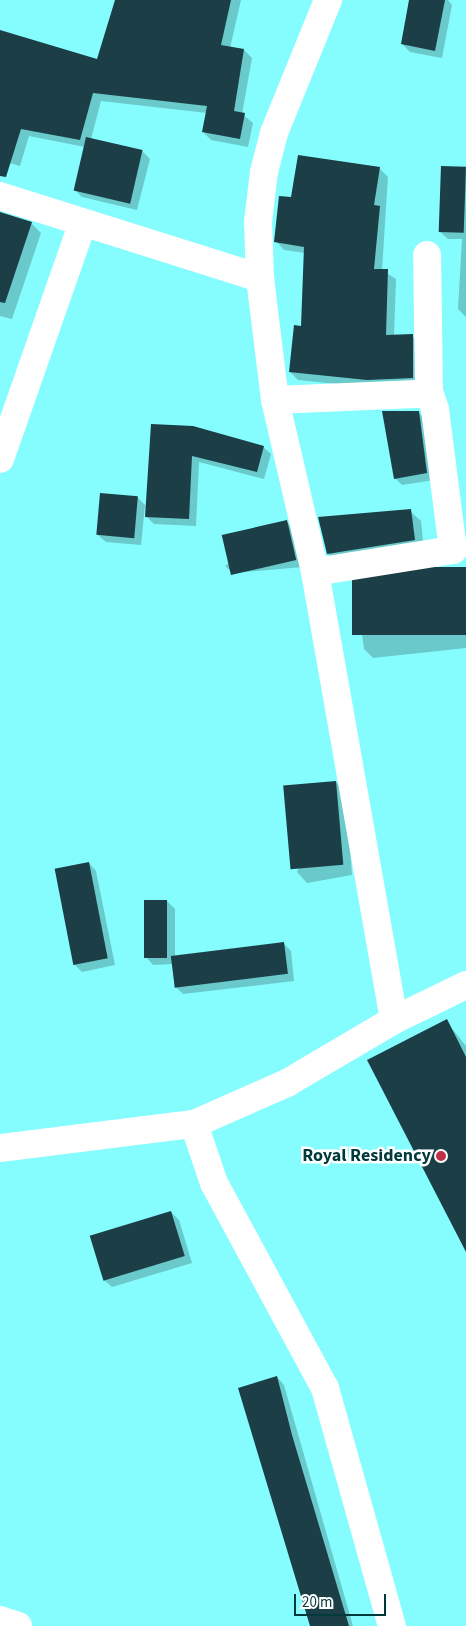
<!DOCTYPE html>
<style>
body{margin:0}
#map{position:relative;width:466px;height:1626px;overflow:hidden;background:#85fcfd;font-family:"Source Sans 3",sans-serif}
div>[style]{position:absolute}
.shadow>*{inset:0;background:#0003}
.building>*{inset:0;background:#1b3e47;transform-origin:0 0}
.minor>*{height:28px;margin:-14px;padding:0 14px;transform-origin:14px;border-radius:14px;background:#fff}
.tertiary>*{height:28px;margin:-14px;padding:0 14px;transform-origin:14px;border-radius:14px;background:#fff}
.dots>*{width:14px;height:14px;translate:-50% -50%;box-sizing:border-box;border:2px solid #fff;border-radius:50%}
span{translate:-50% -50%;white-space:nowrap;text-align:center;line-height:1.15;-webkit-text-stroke:5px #fff;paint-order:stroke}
.poi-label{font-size:18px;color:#003a3a;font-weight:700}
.right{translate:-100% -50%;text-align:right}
.scale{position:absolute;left:294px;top:1594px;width:92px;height:22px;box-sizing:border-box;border:2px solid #003a3a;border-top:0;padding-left:6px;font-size:15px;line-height:18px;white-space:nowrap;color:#003a3a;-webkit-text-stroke:4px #fff;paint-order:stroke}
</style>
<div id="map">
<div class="shadow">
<i style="clip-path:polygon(117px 0,241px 0,230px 48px,244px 50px,252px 58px,242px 114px,253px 123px,248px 147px,211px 140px,203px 132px,207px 113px,101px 101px,91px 139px,142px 151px,150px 159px,137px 210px,82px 197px,75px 190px,85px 147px,29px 136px,20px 166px,0 160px,0 32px,98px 61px)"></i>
<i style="clip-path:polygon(411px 0,448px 0,452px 5px,442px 58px,410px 52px,402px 44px)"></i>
<i style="clip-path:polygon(379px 168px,388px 177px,382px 270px,396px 279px,394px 336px,412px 336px,420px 344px,421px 386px,376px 388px,298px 380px,290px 372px,303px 327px,305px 253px,284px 250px,276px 241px,292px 198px)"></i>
<i style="clip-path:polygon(466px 168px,466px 317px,458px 309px,462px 239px,448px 239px,440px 232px)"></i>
<i style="clip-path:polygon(0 213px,31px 223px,41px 233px,12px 319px,0 316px)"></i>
<i style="clip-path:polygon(418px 412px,426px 420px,434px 480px,402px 485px,395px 478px)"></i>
<i style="clip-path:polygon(152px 425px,263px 447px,271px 454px,264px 479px,199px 462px,196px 526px,154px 524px,147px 517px)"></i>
<i style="clip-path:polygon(137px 497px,145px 505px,141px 545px,106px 542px,98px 535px)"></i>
<i style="clip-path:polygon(410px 511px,421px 521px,424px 550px,338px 564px,328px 554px)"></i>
<i style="clip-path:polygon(286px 521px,294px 529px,303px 567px,233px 573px,225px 566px)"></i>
<i style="clip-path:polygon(466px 567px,466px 648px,373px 658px,364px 649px,355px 583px)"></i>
<i style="clip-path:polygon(336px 782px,346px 792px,352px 875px,307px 883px,297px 872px)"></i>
<i style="clip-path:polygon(89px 863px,96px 871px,115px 965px,82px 972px,74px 964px)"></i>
<i style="clip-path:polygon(167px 901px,175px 909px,175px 957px,283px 943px,291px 951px,294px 981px,183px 994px,176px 987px,173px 964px,153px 965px,146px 957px)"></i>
<i style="clip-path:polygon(446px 1021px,466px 1046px,466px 1249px)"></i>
<i style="clip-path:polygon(171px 1212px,179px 1220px,192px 1263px,112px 1287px,104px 1280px,91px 1236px)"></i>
<i style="clip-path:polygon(277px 1377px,284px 1385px,353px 1626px,311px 1626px)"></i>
</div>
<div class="building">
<i style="clip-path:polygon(115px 0,231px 0,221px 45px,244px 49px,234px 111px,245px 113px,240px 139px,202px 132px,207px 106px,93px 93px,80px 140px,21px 129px,6px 177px,0 176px,0 30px,97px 59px)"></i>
<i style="clip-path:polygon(409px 0,445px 0,435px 51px,401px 44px)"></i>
<i style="left:86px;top:137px;width:58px;height:55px;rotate:13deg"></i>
<i style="clip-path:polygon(298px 155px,380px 167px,374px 205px,380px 206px,374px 269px,388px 269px,386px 335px,413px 334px,413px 378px,367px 380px,289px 372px,294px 325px,301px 326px,304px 247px,274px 242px,279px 196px,291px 197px)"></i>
<i style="left:441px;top:166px;width:25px;height:66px;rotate:2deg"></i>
<i style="clip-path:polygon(0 212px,32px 222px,5px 303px,0 302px)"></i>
<i style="clip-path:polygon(382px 411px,419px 411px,427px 473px,394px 479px)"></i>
<i style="clip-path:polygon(151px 424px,193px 426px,264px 446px,257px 472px,192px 456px,189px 519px,145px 517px)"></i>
<i style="left:100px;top:493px;width:38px;height:42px;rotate:5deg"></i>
<i style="clip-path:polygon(411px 509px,415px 540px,327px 554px,318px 517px)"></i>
<i style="left:287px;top:520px;width:41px;height:67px;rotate:77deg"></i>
<i style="left:466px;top:567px;width:68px;height:114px;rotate:90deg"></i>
<i style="left:336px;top:781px;width:84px;height:53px;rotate:85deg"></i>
<i style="left:89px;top:862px;width:98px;height:35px;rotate:79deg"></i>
<i style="left:144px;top:900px;width:23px;height:58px"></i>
<i style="left:284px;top:942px;width:32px;height:114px;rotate:83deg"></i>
<i style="clip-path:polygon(447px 1019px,466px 1057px,466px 1252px,367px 1060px)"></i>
<i style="left:171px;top:1211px;width:47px;height:85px;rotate:73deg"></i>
<i style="clip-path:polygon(277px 1376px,292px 1435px,349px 1626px,310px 1626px,238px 1388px)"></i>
</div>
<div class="minor">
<i style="left:0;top:196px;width:273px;rotate:17.5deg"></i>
<i style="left:260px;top:278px;width:123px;rotate:83deg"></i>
<i style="left:275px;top:400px;width:177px;rotate:76.9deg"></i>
<i style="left:315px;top:572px;width:455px;rotate:80deg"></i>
<i style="left:260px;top:278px;width:56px;rotate:-92deg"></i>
<i style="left:258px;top:222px;width:50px;rotate:-83.2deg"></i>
<i style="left:264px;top:172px;width:40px;rotate:-75.6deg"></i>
<i style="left:274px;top:133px;width:144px;rotate:-67.9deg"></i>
<i style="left:275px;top:400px;width:141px;rotate:-2.4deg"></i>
<i style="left:0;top:459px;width:248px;rotate:-70.7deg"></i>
<i style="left:315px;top:572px;width:140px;rotate:-9.1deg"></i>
<i style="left:453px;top:550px;width:142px;rotate:-97.3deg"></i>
<i style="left:435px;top:409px;width:18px;rotate:-109deg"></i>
<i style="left:429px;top:392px;width:137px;rotate:-90.8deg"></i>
<i style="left:194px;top:1124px;width:62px;rotate:71.3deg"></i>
<i style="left:214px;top:1183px;width:233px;rotate:61.6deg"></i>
<i style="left:325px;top:1388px;width:247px;rotate:74.3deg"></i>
<i style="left:0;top:1620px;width:19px;rotate:18deg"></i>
</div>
<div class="tertiary">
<i style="left:0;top:1148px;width:195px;rotate:-7.1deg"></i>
<i style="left:194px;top:1124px;width:102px;rotate:-23.8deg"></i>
<i style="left:287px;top:1083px;width:124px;rotate:-30.5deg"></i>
<i style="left:394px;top:1020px;width:80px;rotate:-25.9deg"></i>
</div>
<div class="dots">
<i style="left:441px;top:1156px;background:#c02f48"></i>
</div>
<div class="poi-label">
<span class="right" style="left:431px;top:1156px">Royal Residency</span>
</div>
<div class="scale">20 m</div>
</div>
